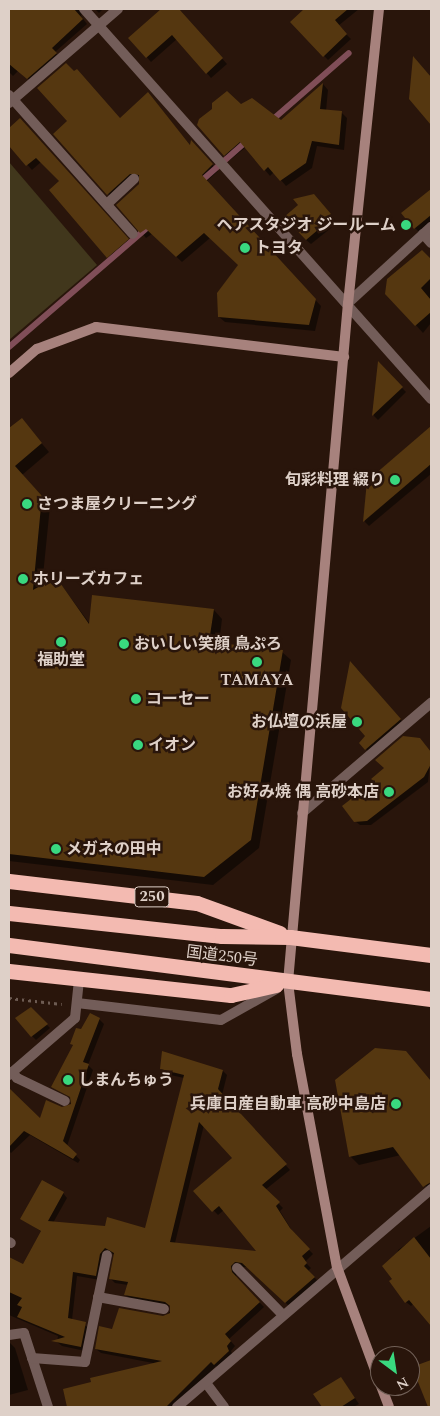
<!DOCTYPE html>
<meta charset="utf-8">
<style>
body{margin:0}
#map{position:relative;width:440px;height:1416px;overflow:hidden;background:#29150b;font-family:Spectral,"Noto Sans JP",serif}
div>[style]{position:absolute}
.green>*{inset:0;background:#41371c}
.shadow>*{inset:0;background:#0007}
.stream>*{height:6px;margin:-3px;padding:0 3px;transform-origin:3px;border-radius:3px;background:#804e58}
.building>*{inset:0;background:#553710}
.path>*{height:3px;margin-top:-1.5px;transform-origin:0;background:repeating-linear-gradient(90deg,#6d5b52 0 2.5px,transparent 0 6.5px)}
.lane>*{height:10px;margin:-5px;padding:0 5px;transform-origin:5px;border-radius:5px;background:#735d59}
.street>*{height:10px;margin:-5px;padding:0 5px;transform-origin:5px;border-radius:5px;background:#735d59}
.secondary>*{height:10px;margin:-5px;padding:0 5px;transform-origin:5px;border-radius:5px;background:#a7827d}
.highway>*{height:15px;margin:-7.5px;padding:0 7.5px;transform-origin:7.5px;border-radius:7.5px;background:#f3bab1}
.dots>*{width:14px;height:14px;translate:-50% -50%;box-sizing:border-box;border:2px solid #29150b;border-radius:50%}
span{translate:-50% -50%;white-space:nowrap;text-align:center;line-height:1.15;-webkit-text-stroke:5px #29150b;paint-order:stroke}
.shield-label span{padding:1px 4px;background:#29150b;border:1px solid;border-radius:4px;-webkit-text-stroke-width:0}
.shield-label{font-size:15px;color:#ded0c8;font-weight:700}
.poi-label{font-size:16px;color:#ded0c8;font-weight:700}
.right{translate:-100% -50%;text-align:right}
.left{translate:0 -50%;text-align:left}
.street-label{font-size:16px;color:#ded0c8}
.frame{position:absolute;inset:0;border:10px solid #ded0c8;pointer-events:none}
.north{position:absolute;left:370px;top:1346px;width:50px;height:50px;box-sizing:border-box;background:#29150b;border:1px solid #716057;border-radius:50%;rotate:149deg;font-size:14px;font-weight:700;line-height:20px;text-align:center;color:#ded0c8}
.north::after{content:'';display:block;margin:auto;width:18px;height:22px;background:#39d87f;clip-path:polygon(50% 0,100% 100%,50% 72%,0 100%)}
</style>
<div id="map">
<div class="green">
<i style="clip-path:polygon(9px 162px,97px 265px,9px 340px)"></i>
</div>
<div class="shadow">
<i style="clip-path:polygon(9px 9px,83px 9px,81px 16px,87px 24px,55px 52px,60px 58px,32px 82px,18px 71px,13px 76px,9px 72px)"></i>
<i style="clip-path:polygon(95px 9px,103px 9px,99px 13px)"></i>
<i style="clip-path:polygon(163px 9px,178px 9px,227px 64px,211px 78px,177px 39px,151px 62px,130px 38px)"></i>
<i style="clip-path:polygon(306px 9px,359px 9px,338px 26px,351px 39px,328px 60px,292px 22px)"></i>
<i style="clip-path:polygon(323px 84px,328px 90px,326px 111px,341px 112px,347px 118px,344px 150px,317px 146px,312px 168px,286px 186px,274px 172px,270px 176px,246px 147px,230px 160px,224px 155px,241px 106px,281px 122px)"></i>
<i style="clip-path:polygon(148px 94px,191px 146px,197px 148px,218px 171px,206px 182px,321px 306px,315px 331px,225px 322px,219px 317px,239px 265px,210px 238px,182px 262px,152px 234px,146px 238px,141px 232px,140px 179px,136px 179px,114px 199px,108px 194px,121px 119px)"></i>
<i style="clip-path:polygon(20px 119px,132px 244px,112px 261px,61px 181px,41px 162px,32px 170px,9px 144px,9px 129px)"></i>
<i style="clip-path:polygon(430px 192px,431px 224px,420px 233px,415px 228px)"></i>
<i style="clip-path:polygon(319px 201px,335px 220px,331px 228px,311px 244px,306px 240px)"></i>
<i style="clip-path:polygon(422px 251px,431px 260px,431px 323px,423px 333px,387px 293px)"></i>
<i style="clip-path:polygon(379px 364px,406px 392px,378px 420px,374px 416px)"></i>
<i style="clip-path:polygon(22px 420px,49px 452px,22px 475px,50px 506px,42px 586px,56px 578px,90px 624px,214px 610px,222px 619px,219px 644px,282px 652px,291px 660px,259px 848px,213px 885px,9px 861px,9px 430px)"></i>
<i style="clip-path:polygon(431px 427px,431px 474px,369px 526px,365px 522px,368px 482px)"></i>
<i style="clip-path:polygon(357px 669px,407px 727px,373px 756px,360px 743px,367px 736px)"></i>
<i style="clip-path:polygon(424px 744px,431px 753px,428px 782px,371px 825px,360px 825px,355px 821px)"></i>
<i style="clip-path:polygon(31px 1008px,50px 1028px,36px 1040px,32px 1036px)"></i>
<i style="clip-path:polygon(99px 1019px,104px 1024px,88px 1065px,93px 1070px,67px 1146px,80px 1160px,78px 1163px,30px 1135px,11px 1153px,9px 1151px,9px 1096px,12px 1093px,40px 1120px,70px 1107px,71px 1098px,53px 1086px,74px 1046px,71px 1044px,82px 1031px)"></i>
<i style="clip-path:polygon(406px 1052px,431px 1081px,429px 1190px,401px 1155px,359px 1165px,350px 1156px)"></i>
<i style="clip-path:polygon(evenodd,161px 1069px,223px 1071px,227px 1075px,222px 1095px,290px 1170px,265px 1190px,283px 1208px,280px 1211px,294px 1234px,313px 1254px,305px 1262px,311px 1268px,308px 1271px,319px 1282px,290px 1307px,248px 1267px,237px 1267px,236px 1278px,264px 1307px,229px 1339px,235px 1346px,231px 1351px,233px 1356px,219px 1369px,216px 1366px,176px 1407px,68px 1407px,64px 1390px,158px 1364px,101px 1353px,96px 1349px,113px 1330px,164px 1317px,172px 1310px,170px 1306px,130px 1299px,125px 1294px,128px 1285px,115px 1283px,110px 1278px,115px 1255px,109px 1252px,100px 1280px,77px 1276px,72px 1320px,90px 1328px,85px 1351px,62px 1346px,57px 1342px,58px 1336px,9px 1315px,9px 1258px,24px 1266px,42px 1232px,22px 1219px,63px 1193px,67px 1198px,53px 1223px,146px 1229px,184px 1078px,166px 1074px,161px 1069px,204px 1125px,234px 1158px,195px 1191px,218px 1215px,224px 1210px,259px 1252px,175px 1243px,204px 1125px)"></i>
<i style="clip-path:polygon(431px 1226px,431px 1324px,414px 1303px,411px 1306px,406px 1302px,393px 1279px,398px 1250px)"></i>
<i style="clip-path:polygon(9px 1342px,15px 1348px,28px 1390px,9px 1395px)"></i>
<i style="clip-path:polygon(341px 1378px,359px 1404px,353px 1407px,323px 1407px,315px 1394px)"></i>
</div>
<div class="stream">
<i style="left:271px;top:121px;width:103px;rotate:-41.1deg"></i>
<i style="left:199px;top:183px;width:65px;rotate:-41.3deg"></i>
<i style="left:9px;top:347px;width:184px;rotate:-40.8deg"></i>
</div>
<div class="building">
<i style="clip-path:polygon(9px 9px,74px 9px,83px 19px,52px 48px,57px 53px,27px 79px,9px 64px)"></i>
<i style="clip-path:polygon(161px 9px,179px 9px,223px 58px,206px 74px,172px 35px,146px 58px,128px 38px)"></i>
<i style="clip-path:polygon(304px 9px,348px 9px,335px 20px,347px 34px,323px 57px,290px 22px)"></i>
<i style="clip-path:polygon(413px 56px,431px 77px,431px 125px,409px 99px)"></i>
<i style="clip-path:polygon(66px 63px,74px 71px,77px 69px,120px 118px,148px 92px,190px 145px,191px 140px,213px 164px,202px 175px,316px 299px,309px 325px,218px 317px,217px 293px,238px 265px,204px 233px,176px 257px,146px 229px,140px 233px,116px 205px,139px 184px,139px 175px,130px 174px,107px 195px,53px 134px,67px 121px,37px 88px)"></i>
<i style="clip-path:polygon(323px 83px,320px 109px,342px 111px,339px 145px,312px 141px,306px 163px,280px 181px,268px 167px,264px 171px,240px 142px,224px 156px,197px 125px,199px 119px,212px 109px,212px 103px,227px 91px,241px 104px,252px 98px,281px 120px)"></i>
<i style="clip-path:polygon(20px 118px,129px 239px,107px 258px,49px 190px,59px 181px,36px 158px,26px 166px,9px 146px,9px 128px)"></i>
<i style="clip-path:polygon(431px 189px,431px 215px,414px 229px,401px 213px)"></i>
<i style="clip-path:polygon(314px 194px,331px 214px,326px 223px,306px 240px,284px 217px,298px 205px,293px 199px)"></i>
<i style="clip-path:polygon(422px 250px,431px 259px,431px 278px,421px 288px,431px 300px,431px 312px,415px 326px,385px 294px,387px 279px)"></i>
<i style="clip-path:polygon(378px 361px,403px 387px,372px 416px)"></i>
<i style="clip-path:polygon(22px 418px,42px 443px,15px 466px,42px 496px,33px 590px,56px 577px,89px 624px,92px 595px,214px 609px,209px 642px,283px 650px,251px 840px,204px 877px,9px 854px,9px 428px)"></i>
<i style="clip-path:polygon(431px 426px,431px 464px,363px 522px,367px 481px)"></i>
<i style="clip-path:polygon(350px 661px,401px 719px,365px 750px,359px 743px,365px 736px,341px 708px)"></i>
<i style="clip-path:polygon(403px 736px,420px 738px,431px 752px,431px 764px,424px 777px,367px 821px,354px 822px,342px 806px,374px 781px,371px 779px,384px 768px,375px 760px)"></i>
<i style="clip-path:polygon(31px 1007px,48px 1024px,31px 1037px,15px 1018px)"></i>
<i style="clip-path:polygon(90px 1013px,100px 1018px,83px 1062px,89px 1064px,63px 1141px,77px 1154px,73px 1159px,24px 1131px,9px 1147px,9px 1088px,40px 1118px,46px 1100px,62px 1107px,71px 1104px,70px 1097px,51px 1087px,73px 1045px,70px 1044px,76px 1028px,81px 1029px)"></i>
<i style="clip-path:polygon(375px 1048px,406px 1051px,431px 1081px,431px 1182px,423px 1187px,393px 1147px,349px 1157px,335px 1080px)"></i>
<i style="clip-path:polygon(evenodd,162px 1051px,223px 1070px,218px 1089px,287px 1164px,262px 1185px,280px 1202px,276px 1206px,290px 1228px,310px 1249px,302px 1256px,307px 1263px,304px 1266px,315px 1277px,285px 1303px,242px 1263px,235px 1262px,231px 1266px,232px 1272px,260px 1302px,225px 1334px,231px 1341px,227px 1346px,229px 1351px,214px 1365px,211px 1362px,166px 1407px,67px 1407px,63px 1389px,91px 1382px,90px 1378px,162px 1361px,95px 1349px,99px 1326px,112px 1329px,119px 1308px,163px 1316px,170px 1313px,170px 1306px,165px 1302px,124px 1295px,128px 1282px,109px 1279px,114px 1253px,105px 1248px,100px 1254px,96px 1276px,73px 1272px,68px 1318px,86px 1322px,81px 1347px,51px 1341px,65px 1337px,17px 1317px,22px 1307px,17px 1305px,22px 1298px,9px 1292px,9px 1257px,23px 1264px,41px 1231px,20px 1219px,42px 1180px,64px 1192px,48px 1221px,105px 1226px,107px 1217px,145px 1228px,184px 1075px,160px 1069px,162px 1051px,199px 1122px,232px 1158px,193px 1191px,212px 1212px,219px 1206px,256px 1251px,170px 1242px,199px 1122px)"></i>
<i style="clip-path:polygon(414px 1237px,431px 1259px,431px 1326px,409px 1300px,405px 1303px,389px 1281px,392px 1279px,382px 1266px)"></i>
<i style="clip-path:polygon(431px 1360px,431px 1407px,428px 1407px,412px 1367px)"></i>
<i style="clip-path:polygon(341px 1377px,355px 1398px,341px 1407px,322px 1407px,313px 1394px)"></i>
</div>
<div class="path">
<i style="left:9px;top:998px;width:53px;rotate:6.5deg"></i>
</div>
<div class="lane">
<i style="left:77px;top:1003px;width:145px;rotate:6.7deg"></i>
<i style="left:221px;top:1020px;width:63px;rotate:-29.4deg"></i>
</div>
<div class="street">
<i style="left:84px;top:9px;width:522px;rotate:48.34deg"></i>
<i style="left:9px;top:95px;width:186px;rotate:48.3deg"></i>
<i style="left:9px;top:103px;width:144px;rotate:-40.8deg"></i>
<i style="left:107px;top:204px;width:37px;rotate:-43deg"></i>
<i style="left:423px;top:234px;width:12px;rotate:48deg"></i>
<i style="left:348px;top:303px;width:113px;rotate:-42.5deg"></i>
<i style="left:302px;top:813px;width:170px;rotate:-40.5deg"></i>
<i style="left:12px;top:1072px;width:8px;rotate:50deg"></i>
<i style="left:17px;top:1078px;width:53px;rotate:25.6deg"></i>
<i style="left:9px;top:1075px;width:87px;rotate:-40.8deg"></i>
<i style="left:75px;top:1018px;width:39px;rotate:-84deg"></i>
<i style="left:9px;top:1242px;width:2px;rotate:27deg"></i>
<i style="left:237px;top:1268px;width:66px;rotate:45.6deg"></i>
<i style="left:98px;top:1297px;width:67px;rotate:10.3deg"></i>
<i style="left:9px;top:1335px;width:15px;rotate:-8deg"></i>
<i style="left:24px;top:1333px;width:78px;rotate:72deg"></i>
<i style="left:32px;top:1358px;width:53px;rotate:4.3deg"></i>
<i style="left:85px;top:1362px;width:109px;rotate:-78.4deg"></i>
<i style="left:206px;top:1383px;width:30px;rotate:53deg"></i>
<i style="left:177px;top:1407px;width:335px;rotate:-40.6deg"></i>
</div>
<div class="secondary">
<i style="left:379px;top:9px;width:296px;rotate:96deg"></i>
<i style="left:348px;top:303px;width:682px;rotate:95.05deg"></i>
<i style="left:288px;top:982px;width:73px;rotate:82.9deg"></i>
<i style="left:297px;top:1054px;width:217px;rotate:79.4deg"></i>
<i style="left:337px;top:1267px;width:124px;rotate:69.7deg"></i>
<i style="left:9px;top:373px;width:37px;rotate:-41deg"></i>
<i style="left:37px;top:349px;width:63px;rotate:-20.4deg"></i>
<i style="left:96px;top:327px;width:250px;rotate:6.9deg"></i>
<i style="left:381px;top:1386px;width:22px;rotate:69deg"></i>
</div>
<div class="highway">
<i style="left:9px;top:881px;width:189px;rotate:6.7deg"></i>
<i style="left:197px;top:903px;width:88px;rotate:19.9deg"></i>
<i style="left:9px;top:913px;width:214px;rotate:6.2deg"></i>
<i style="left:222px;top:936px;width:68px;rotate:0.8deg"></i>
<i style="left:290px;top:937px;width:142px;rotate:7.3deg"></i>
<i style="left:9px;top:945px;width:425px;rotate:7.3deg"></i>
<i style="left:9px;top:971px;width:223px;rotate:6.2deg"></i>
<i style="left:231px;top:995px;width:46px;rotate:-12.5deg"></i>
</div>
<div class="dots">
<i style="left:406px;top:225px;background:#39d87f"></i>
<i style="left:245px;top:248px;background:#39d87f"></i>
<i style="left:395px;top:480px;background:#39d87f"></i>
<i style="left:27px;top:504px;background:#39d87f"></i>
<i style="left:23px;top:579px;background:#39d87f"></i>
<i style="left:61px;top:642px;background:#39d87f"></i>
<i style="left:124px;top:644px;background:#39d87f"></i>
<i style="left:257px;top:662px;background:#39d87f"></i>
<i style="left:136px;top:699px;background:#39d87f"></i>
<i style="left:357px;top:722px;background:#39d87f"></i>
<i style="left:138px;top:745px;background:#39d87f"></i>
<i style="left:389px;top:792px;background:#39d87f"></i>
<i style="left:56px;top:849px;background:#39d87f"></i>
<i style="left:68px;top:1080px;background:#39d87f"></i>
<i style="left:396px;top:1104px;background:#39d87f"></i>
</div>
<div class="shield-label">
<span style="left:152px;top:897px">250</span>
</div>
<div class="poi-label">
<span class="right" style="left:396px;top:225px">ヘアスタジオ ジールーム</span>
<span class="left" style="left:255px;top:248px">トヨタ</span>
<span class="right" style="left:385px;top:480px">旬彩料理 綴り</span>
<span class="left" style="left:37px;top:504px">さつま屋クリーニング</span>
<span class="left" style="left:33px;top:579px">ホリーズカフェ</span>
<span class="left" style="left:134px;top:644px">おいしい笑顔 鳥ぷろ</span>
<span style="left:61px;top:660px">福助堂</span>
<span style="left:257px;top:680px">TAMAYA</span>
<span class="left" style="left:146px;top:699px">コーセー</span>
<span class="right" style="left:347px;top:722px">お仏壇の浜屋</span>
<span class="left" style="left:148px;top:745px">イオン</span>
<span class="right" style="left:379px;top:792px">お好み焼 偶 高砂本店</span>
<span class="left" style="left:66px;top:849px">メガネの田中</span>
<span class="left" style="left:78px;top:1080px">しまんちゅう</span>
<span class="right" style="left:386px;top:1104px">兵庫日産自動車 高砂中島店</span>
</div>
<div class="street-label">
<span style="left:222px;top:956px;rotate:7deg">国道250号</span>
</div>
<div class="frame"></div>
<div class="north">N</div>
</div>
